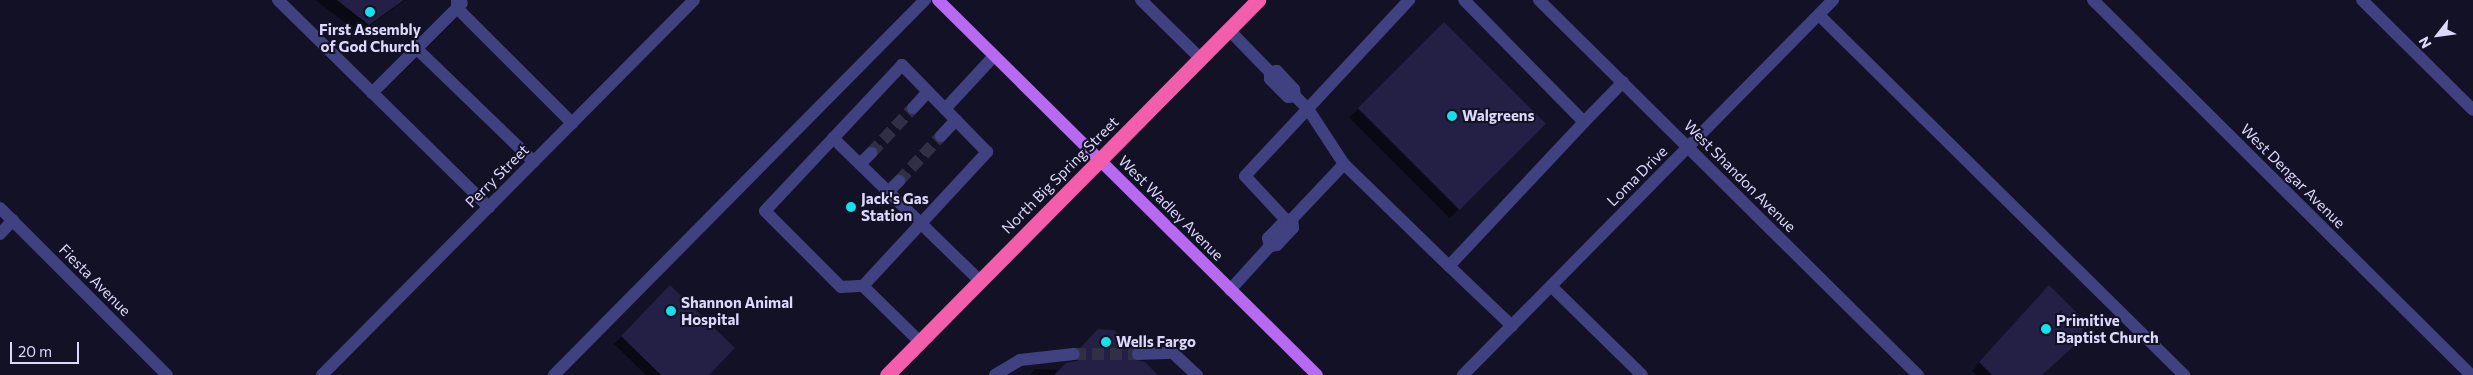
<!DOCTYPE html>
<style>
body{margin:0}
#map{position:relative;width:2473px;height:375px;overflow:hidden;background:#131125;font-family:Commissioner,sans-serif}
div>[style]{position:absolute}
.shadow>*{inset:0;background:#0007;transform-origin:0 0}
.building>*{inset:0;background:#241f44;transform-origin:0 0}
.minor-tunnel>*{height:12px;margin-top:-6px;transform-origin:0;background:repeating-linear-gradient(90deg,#312f45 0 12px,transparent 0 18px)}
.minor>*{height:12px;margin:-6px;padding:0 6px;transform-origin:6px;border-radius:6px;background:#404180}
.major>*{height:12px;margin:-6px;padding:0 6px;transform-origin:6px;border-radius:6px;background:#b869f2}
.highway>*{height:15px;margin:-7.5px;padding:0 7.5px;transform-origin:7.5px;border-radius:7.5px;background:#f25eac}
.dots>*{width:14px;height:14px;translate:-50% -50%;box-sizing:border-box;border:2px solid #131125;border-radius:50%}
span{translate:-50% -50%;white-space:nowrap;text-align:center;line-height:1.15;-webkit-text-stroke:4px #131125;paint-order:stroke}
.poi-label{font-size:15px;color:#dbd8fc;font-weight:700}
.left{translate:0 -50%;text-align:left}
.street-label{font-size:15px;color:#dbd8fc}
.north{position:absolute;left:2413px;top:10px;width:50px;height:50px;-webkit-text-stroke:4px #131125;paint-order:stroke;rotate:240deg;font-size:14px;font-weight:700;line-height:20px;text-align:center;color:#dbd8fc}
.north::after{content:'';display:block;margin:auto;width:18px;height:22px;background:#dbd8fc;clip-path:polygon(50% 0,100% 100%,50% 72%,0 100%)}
.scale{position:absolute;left:10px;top:342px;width:69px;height:22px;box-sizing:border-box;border:2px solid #dbd8fc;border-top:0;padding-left:6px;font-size:15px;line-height:18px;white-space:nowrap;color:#dbd8fc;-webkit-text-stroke:4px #131125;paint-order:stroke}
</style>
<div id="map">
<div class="shadow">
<i style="clip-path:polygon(315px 0,406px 0,359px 33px)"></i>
<i style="left:1444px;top:23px;width:142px;height:134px;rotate:45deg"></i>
<i style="clip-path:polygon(670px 287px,707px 375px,646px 375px,614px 344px)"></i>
<i style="clip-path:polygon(2042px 294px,2041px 375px,1977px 375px,1972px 371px)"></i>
<i style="clip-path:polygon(1098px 330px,1130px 360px,1157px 375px,1030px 375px,1035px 369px,1061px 370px,1073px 363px,1071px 358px)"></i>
</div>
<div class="building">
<i style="clip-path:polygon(337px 0,404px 0,369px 25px)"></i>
<i style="left:1444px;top:22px;width:144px;height:122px;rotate:45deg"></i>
<i style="clip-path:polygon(670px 285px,735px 348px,709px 375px,661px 375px,621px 336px)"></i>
<i style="clip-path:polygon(2049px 285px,2083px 319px,2082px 339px,2042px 375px,1992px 375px,1979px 362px)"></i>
<i style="clip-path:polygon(1098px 329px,1114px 330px,1132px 349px,1131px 359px,1145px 362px,1158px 375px,1054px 375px,1066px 363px,1079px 360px,1082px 354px,1080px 348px)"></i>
</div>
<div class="minor-tunnel">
<i style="left:871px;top:153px;width:62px;rotate:-47deg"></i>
<i style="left:899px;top:181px;width:62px;rotate:-47deg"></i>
<i style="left:1074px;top:354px;width:64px"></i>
</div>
<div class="minor">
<i style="left:278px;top:0;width:296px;rotate:44.5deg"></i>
<i style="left:457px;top:0;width:8px;rotate:90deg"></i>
<i style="left:457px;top:8px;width:163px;rotate:45deg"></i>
<i style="left:1141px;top:0;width:83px;rotate:44.5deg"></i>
<i style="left:1539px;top:0;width:533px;rotate:44.7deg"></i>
<i style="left:2093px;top:0;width:532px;rotate:44.77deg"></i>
<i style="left:2362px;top:0;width:156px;rotate:44.7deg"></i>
<i style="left:1819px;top:15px;width:513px;rotate:44.6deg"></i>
<i style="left:1229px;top:30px;width:59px;rotate:45.7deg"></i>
<i style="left:1270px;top:72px;width:7px;rotate:90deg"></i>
<i style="left:1270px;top:79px;width:25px;rotate:45deg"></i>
<i style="left:1288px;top:97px;width:7px;rotate:-8deg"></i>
<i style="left:416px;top:48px;width:164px;rotate:44deg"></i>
<i style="left:1270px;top:72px;width:7px;rotate:-8deg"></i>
<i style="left:1277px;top:71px;width:25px;rotate:47deg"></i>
<i style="left:1294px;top:89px;width:7px;rotate:82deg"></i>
<i style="left:1295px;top:96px;width:18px;rotate:45deg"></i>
<i style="left:1308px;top:109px;width:66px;rotate:56.8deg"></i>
<i style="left:372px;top:93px;width:127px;rotate:-45deg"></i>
<i style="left:913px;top:108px;width:22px;rotate:-47deg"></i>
<i style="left:945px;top:109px;width:72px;rotate:-47.2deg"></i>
<i style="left:1584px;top:122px;width:56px;rotate:-45.7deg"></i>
<i style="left:941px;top:136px;width:22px;rotate:-47deg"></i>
<i style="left:833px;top:138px;width:205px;rotate:44.2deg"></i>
<i style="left:860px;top:164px;width:16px;rotate:-45deg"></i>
<i style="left:888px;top:192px;width:16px;rotate:-45deg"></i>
<i style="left:0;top:208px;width:236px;rotate:45deg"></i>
<i style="left:1286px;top:220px;width:60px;rotate:-133deg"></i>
<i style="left:1245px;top:176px;width:241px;rotate:-47deg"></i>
<i style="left:0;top:234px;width:19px;rotate:-47deg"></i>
<i style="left:1270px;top:246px;width:8px;rotate:-104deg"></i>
<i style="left:1268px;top:238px;width:25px;rotate:-45deg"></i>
<i style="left:1286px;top:220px;width:6px;rotate:-9deg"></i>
<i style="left:1292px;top:219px;width:76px;rotate:-46.6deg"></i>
<i style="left:1344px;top:164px;width:146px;rotate:44.2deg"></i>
<i style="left:1449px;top:266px;width:197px;rotate:-46.8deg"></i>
<i style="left:1584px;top:122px;width:171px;rotate:-134.5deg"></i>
<i style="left:1449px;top:266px;width:87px;rotate:43.6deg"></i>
<i style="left:863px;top:286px;width:183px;rotate:-47.2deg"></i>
<i style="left:987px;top:152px;width:122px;rotate:-134.3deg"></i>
<i style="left:902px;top:65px;width:200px;rotate:133.2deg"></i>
<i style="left:765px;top:211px;width:107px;rotate:45deg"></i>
<i style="left:841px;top:287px;width:22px;rotate:-3deg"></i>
<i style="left:863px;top:286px;width:80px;rotate:44.5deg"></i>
<i style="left:1551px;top:286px;width:127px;rotate:44.4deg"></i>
<i style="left:1230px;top:290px;width:59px;rotate:-47.7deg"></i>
<i style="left:1270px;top:246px;width:7px;rotate:-8deg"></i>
<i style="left:1277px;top:245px;width:23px;rotate:-47deg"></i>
<i style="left:1293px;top:228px;width:9px;rotate:-96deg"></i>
<i style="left:1138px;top:354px;width:35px;rotate:-2deg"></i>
<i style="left:1173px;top:353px;width:33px;rotate:43deg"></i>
<i style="left:322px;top:375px;width:528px;rotate:-45.23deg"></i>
<i style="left:554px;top:375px;width:528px;rotate:-45.31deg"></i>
<i style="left:995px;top:375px;width:29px;rotate:-31deg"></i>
<i style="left:1020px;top:360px;width:54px;rotate:-6.3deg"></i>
<i style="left:1463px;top:375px;width:527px;rotate:-45.38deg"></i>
</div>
<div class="major">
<i style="left:938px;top:0;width:533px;rotate:44.7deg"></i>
</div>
<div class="highway">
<i style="left:887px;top:375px;width:528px;rotate:-45.31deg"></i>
</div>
<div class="dots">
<i style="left:370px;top:12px;background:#15e1eb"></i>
<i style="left:1452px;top:116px;background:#15e1eb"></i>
<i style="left:851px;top:207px;background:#15e1eb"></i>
<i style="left:671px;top:311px;background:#15e1eb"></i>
<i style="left:2046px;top:329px;background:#15e1eb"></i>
<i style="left:1106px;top:342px;background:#15e1eb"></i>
</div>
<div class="poi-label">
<span style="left:370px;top:38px">First Assembly<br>of God Church</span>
<span class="left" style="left:1462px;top:116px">Walgreens</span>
<span class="left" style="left:861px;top:207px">Jack's Gas<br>Station</span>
<span class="left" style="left:681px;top:311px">Shannon Animal<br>Hospital</span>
<span class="left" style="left:2056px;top:329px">Primitive<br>Baptist Church</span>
<span class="left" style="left:1116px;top:342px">Wells Fargo</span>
</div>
<div class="street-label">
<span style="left:1060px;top:175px;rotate:-45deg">North Big Spring Street</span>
<span style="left:497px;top:176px;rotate:-45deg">Perry Street</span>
<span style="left:1637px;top:176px;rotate:-45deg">Loma Drive</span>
<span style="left:1740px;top:176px;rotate:45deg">West Shandon Avenue</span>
<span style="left:2293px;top:176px;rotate:45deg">West Dengar Avenue</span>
<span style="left:1171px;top:208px;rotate:45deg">West Wadley Avenue</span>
<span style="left:95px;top:280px;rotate:45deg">Fiesta Avenue</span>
</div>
<div class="north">N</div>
<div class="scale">20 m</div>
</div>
